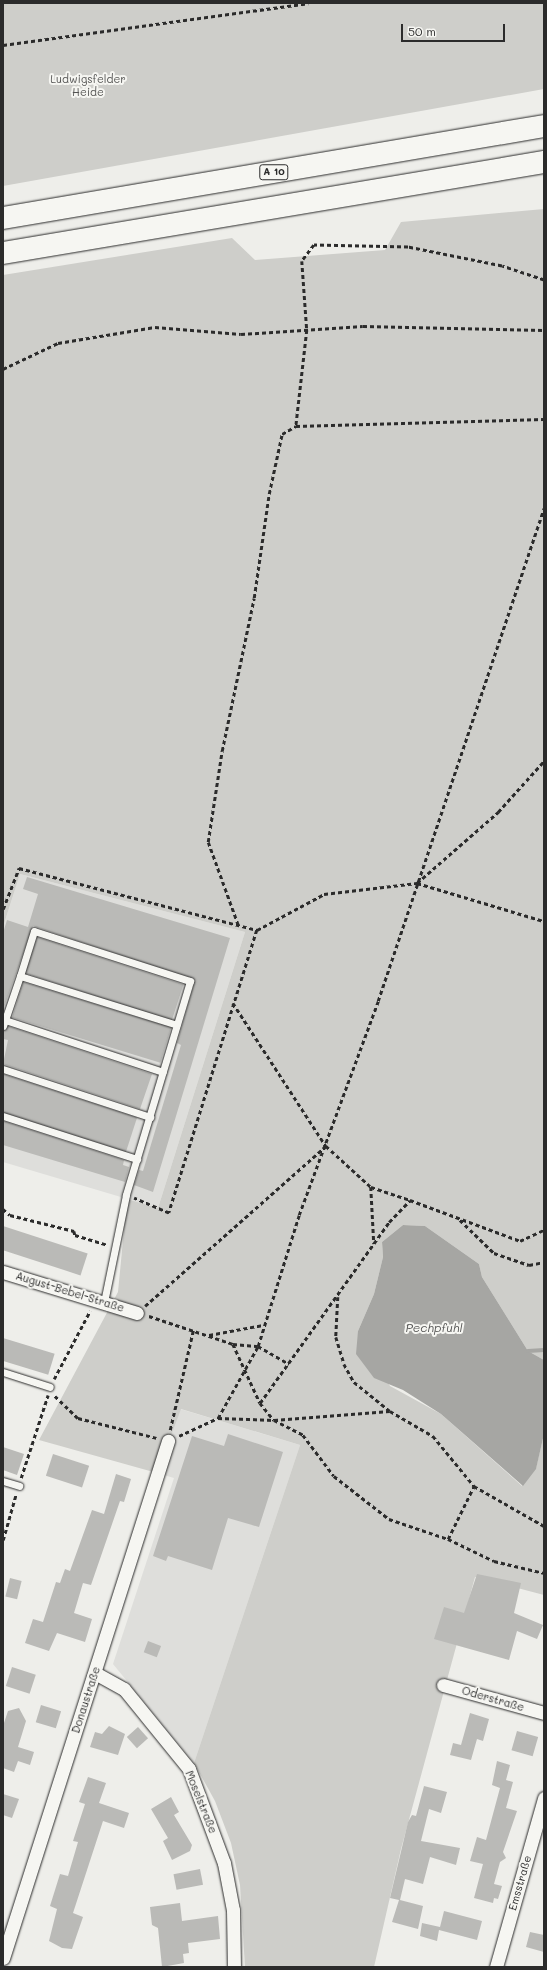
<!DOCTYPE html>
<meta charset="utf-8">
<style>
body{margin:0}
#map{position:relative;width:547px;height:1970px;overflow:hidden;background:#eeeeea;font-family:Mali,sans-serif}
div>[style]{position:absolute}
.built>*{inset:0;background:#dededb}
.green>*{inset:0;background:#cececa}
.water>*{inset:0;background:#a6a6a3}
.stream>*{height:4px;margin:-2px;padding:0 2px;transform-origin:2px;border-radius:2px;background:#a6a6a3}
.building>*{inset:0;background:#babab7;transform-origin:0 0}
.path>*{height:2.5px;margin-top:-1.25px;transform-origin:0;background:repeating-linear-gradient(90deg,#2b2b2b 0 4px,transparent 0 7px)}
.roads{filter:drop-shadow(0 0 1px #2b2b2b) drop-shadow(0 0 1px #2b2b2b)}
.lane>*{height:7px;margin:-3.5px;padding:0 3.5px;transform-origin:3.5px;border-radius:3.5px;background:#f6f6f2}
.street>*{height:13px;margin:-6.5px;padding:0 6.5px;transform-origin:6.5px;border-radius:6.5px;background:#f6f6f2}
.highway>*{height:22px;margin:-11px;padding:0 11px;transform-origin:11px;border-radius:11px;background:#f6f6f2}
span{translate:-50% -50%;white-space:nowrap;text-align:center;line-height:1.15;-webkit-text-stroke:4px #f6f6f2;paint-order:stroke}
.shield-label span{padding:1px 3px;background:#f6f6f2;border:1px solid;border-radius:3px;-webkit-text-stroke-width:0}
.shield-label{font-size:10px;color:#2b2b2b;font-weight:700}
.park-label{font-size:11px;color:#545453}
.street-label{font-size:11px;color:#2b2b2b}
.water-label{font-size:12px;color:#565655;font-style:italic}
.frame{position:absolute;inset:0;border:4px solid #2b2b2b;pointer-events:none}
.scale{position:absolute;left:401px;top:24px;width:104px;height:18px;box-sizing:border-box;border:2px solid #2b2b2b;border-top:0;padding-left:5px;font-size:12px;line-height:14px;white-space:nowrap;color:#2b2b2b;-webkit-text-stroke:3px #f6f6f2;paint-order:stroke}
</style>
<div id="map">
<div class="built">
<i style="clip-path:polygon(20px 874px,245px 932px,158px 1208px,3px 1162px,3px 927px)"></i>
<i style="clip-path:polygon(180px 1409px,300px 1445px,194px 1763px,113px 1664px,174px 1478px,157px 1473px)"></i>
</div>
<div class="green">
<i style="clip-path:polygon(3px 3px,544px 3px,544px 89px,3px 186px)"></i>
<i style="clip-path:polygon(544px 209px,544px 1360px,528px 1351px,482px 1277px,479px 1264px,425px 1226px,403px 1225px,382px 1242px,383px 1257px,374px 1294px,358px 1331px,390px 1386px,441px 1414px,522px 1486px,536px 1468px,544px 1434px,544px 1595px,475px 1577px,401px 1849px,374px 1967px,245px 1967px,240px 1885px,231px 1843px,215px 1801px,194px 1763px,300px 1445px,181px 1409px,157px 1473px,39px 1440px,118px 1292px,127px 1199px,158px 1208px,245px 932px,20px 874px,3px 927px,3px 275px,232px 238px,255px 260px,385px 250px,401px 222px)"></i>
</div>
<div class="water">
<i style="clip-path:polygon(403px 1225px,425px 1226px,479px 1264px,482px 1277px,528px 1351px,544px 1360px,544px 1434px,536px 1469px,523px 1486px,441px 1414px,403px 1390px,374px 1378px,356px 1354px,358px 1331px,374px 1294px,383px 1257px,382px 1242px)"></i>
</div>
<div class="stream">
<i style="left:528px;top:1351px;width:16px;rotate:-4deg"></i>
</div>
<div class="building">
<i style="clip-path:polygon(27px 877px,230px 938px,153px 1192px,134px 1185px,139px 1170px,143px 1171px,181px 1045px,177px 1043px,195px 980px,33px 926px,3px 1010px,3px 933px,7px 920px,28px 927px,38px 894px,23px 889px)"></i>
<i style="left:37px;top:937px;width:154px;height:38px;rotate:18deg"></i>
<i style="left:23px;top:982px;width:155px;height:37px;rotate:17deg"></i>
<i style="clip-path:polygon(8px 1026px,152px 1074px,140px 1109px,3px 1064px,8px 1040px,3px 1039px,3px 1031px)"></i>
<i style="left:3px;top:1074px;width:141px;height:37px;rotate:18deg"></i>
<i style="clip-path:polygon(3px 1121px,124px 1160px,123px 1165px,129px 1167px,125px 1182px,3px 1145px)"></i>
<i style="left:3px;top:1226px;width:89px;height:23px;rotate:18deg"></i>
<i style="left:3px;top:1338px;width:54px;height:22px;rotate:17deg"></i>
<i style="clip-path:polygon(228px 1434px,283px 1452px,259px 1527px,228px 1518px,212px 1570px,168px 1556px,166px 1561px,153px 1556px,192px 1436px,224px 1446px)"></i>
<i style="clip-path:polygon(3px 1447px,24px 1454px,17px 1475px,3px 1470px)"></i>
<i style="left:53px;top:1454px;width:38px;height:23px;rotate:18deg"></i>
<i style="clip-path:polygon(116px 1474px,131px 1479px,124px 1502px,120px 1501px,91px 1585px,83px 1583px,74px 1613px,92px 1619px,85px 1642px,57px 1633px,49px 1651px,25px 1643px,33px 1619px,43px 1622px,56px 1582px,60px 1583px,65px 1569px,70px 1571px,92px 1510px,104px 1514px)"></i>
<i style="clip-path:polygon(477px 1574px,521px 1583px,514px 1613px,543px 1625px,537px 1639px,517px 1631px,509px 1660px,434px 1639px,444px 1607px,464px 1613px)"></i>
<i style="left:10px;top:1578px;width:12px;height:19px;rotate:14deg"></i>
<i style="left:148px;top:1641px;width:14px;height:12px;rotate:21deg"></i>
<i style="left:12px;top:1667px;width:25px;height:20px;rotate:18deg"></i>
<i style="left:41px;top:1705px;width:21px;height:18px;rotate:17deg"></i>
<i style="clip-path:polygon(19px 1708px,26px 1721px,18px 1747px,34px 1752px,30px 1765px,18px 1761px,14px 1772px,3px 1768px,3px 1726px,8px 1711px)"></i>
<i style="clip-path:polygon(470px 1713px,489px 1719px,483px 1741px,477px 1739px,471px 1760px,450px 1755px,453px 1743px,461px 1745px)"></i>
<i style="clip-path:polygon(109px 1726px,125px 1734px,118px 1755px,90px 1747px,95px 1732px,102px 1734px)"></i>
<i style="left:138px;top:1727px;width:15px;height:15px;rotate:48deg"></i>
<i style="left:517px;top:1731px;width:22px;height:20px;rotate:16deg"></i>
<i style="clip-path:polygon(497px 1761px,510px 1765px,506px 1780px,513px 1782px,506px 1808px,517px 1811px,503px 1852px,506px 1858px,500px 1862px,494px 1884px,502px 1886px,498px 1899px,494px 1898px,493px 1903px,474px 1898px,483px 1864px,470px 1861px,477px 1837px,486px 1840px,500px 1788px,492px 1785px)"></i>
<i style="clip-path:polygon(88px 1777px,106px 1783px,99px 1803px,129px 1813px,124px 1828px,103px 1821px,73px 1913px,83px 1917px,72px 1949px,62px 1948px,49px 1941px,57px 1909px,50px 1906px,60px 1874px,68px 1876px,78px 1842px,73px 1841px,85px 1804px,79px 1802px)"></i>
<i style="clip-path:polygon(424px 1786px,447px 1792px,441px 1813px,429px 1809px,421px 1841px,460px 1848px,456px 1865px,430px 1857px,423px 1884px,405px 1879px,400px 1900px,423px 1906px,418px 1929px,392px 1922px,399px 1900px,390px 1898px,408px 1822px,412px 1815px,416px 1816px)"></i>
<i style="clip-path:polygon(3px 1794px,19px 1799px,12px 1818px,3px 1815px)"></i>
<i style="clip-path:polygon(171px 1797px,179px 1812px,174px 1815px,192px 1845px,190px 1851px,172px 1860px,163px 1841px,168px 1838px,151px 1809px)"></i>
<i style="left:200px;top:1869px;width:16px;height:27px;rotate:79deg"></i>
<i style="clip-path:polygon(180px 1903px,182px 1921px,218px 1916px,220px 1939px,188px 1943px,189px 1953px,183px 1954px,184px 1963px,162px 1967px,158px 1928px,152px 1925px,150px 1907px)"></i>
<i style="clip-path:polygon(444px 1911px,482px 1921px,477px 1940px,439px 1930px,437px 1941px,420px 1936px,422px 1923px,440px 1927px)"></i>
<i style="clip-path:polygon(530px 1932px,544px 1935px,544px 1952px,526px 1947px)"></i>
</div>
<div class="path">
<i style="left:3px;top:45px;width:308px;rotate:-7.8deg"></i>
<i style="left:544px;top:280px;width:44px;rotate:-161.6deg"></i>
<i style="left:502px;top:266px;width:96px;rotate:-168.6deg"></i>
<i style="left:408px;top:247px;width:94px;rotate:-178.8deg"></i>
<i style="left:314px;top:245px;width:20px;rotate:127deg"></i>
<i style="left:302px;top:261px;width:69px;rotate:85.9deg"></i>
<i style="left:307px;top:330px;width:97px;rotate:96.5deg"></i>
<i style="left:296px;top:426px;width:248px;rotate:-1.6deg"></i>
<i style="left:3px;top:369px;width:61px;rotate:-25.3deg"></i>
<i style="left:58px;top:343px;width:98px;rotate:-9.4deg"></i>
<i style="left:155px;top:327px;width:86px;rotate:4.7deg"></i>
<i style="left:241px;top:334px;width:122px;rotate:-3.8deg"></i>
<i style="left:363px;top:326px;width:181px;rotate:1.3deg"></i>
<i style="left:417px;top:883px;width:108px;rotate:-41.2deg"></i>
<i style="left:498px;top:812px;width:69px;rotate:-48deg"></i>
<i style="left:3px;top:909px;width:44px;rotate:-68.7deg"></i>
<i style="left:19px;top:868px;width:246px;rotate:14.6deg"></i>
<i style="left:257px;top:930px;width:296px;rotate:107.3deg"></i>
<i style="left:169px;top:1213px;width:38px;rotate:-157deg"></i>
<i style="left:238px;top:925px;width:88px;rotate:-109.9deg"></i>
<i style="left:208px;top:842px;width:92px;rotate:-81.3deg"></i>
<i style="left:222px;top:751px;width:156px;rotate:-78.2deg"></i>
<i style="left:254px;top:598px;width:105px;rotate:-81.8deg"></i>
<i style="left:269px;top:494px;width:61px;rotate:-77.8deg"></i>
<i style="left:282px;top:434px;width:16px;rotate:-30deg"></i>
<i style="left:257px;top:930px;width:76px;rotate:-28.2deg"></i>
<i style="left:324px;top:894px;width:94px;rotate:-6.7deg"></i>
<i style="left:417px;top:883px;width:133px;rotate:16.7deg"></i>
<i style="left:233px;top:1003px;width:171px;rotate:57deg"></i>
<i style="left:326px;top:1146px;width:61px;rotate:42.3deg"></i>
<i style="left:371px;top:1187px;width:41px;rotate:18.4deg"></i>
<i style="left:371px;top:1187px;width:57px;rotate:87deg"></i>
<i style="left:3px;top:1209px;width:9px;rotate:41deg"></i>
<i style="left:10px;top:1215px;width:66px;rotate:14deg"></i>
<i style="left:74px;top:1231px;width:4px;rotate:76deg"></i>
<i style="left:75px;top:1235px;width:34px;rotate:17deg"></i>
<i style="left:460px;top:1220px;width:47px;rotate:44.1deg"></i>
<i style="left:494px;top:1253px;width:37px;rotate:19deg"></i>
<i style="left:529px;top:1265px;width:15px;rotate:-11deg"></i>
<i style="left:338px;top:1297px;width:40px;rotate:92.9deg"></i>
<i style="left:336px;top:1337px;width:28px;rotate:73deg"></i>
<i style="left:344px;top:1364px;width:21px;rotate:61deg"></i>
<i style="left:354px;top:1382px;width:46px;rotate:38.9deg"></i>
<i style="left:145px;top:1306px;width:242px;rotate:-41.5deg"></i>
<i style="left:149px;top:1316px;width:89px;rotate:18.4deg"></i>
<i style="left:233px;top:1344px;width:25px;rotate:5deg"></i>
<i style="left:258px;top:1346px;width:36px;rotate:30deg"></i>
<i style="left:209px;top:1335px;width:55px;rotate:-10.5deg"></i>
<i style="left:233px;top:1344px;width:65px;rotate:65.4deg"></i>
<i style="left:260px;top:1403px;width:22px;rotate:51deg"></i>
<i style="left:274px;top:1420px;width:116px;rotate:-4.4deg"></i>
<i style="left:390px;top:1411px;width:50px;rotate:30.2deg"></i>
<i style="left:433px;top:1436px;width:65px;rotate:50.6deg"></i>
<i style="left:474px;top:1486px;width:81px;rotate:29.7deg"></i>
<i style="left:54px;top:1379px;width:77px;rotate:-62.1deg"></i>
<i style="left:55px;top:1396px;width:32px;rotate:44deg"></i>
<i style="left:78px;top:1418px;width:81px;rotate:14.2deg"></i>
<i style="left:260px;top:1403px;width:222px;rotate:-54.5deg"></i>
<i style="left:389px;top:1222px;width:30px;rotate:-46deg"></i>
<i style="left:410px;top:1200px;width:117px;rotate:20.4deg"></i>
<i style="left:520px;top:1241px;width:26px;rotate:-25deg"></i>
<i style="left:218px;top:1418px;width:56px;rotate:2deg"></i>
<i style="left:274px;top:1420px;width:33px;rotate:27deg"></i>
<i style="left:303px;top:1435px;width:51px;rotate:52.9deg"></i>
<i style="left:334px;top:1476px;width:70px;rotate:38deg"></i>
<i style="left:389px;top:1519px;width:62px;rotate:18.7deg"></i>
<i style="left:448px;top:1539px;width:51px;rotate:25.6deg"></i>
<i style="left:494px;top:1561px;width:51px;rotate:13.5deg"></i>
<i style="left:170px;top:1430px;width:102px;rotate:-76.9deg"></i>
<i style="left:179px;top:1436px;width:43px;rotate:-24.8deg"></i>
<i style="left:218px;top:1418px;width:82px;rotate:-60.9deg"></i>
<i style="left:258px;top:1346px;width:137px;rotate:-72.6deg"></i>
<i style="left:299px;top:1215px;width:228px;rotate:-69.7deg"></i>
<i style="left:378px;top:1001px;width:520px;rotate:-71.39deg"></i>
<i style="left:21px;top:1478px;width:87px;rotate:-72deg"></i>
<i style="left:448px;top:1539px;width:59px;rotate:-63.9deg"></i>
<i style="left:3px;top:1540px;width:48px;rotate:-74.2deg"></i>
</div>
<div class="roads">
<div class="lane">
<i style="left:20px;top:976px;width:47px;rotate:-72.7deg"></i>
<i style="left:34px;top:931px;width:164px;rotate:17.8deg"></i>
<i style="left:190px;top:981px;width:223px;rotate:106.7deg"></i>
<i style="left:126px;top:1195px;width:109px;rotate:101.6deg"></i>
<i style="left:5px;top:1020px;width:46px;rotate:-71.2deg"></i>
<i style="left:20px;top:976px;width:164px;rotate:17.3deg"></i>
<i style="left:3px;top:1026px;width:6px;rotate:-72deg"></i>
<i style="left:5px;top:1020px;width:166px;rotate:18.2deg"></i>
<i style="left:3px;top:1069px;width:155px;rotate:18.1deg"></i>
<i style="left:3px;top:1116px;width:141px;rotate:17.8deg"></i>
<i style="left:3px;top:1372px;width:49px;rotate:17.7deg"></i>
<i style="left:3px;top:1481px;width:17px;rotate:17deg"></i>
</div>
<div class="street">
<i style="left:3px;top:1272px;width:140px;rotate:17deg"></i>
<i style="left:95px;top:1673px;width:33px;rotate:29deg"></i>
<i style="left:124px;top:1689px;width:103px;rotate:50.9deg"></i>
<i style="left:189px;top:1769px;width:100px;rotate:69.6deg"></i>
<i style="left:224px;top:1863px;width:48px;rotate:79.2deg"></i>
<i style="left:233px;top:1910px;width:57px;rotate:89deg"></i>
<i style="left:443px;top:1685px;width:105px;rotate:15.5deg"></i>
<i style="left:3px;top:1958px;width:543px;rotate:-72.3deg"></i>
<i style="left:496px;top:1967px;width:176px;rotate:-74.1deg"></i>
</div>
<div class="highway">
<i style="left:3px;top:218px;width:549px;rotate:-9.65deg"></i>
<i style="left:3px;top:253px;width:549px;rotate:-9.55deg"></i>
</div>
</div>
<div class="shield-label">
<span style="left:274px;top:172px">A 10</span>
</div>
<div class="park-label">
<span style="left:88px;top:86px">Ludwigsfelder<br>Heide</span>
</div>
<div class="street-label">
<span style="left:70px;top:1292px;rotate:17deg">August-Bebel-Straße</span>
<span style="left:493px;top:1699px;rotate:16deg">Oderstraße</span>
<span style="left:86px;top:1700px;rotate:-72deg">Donaustraße</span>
<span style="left:201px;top:1802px;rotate:68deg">Moselstraße</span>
<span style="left:520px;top:1883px;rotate:-74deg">Emsstraße</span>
</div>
<div class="water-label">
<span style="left:434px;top:1328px">Pechpfuhl</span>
</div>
<div class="frame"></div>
<div class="scale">50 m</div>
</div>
